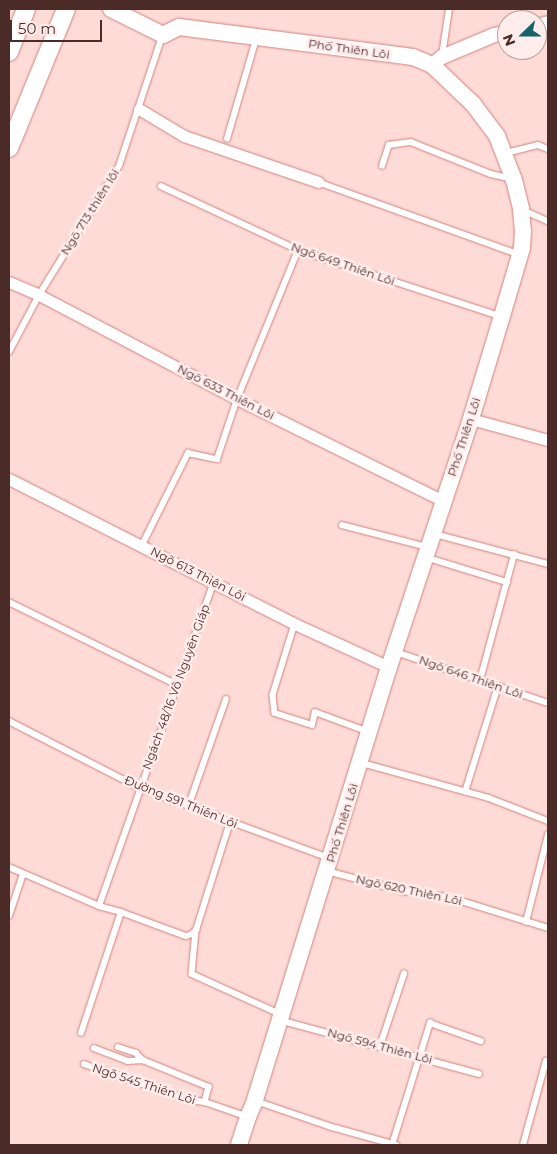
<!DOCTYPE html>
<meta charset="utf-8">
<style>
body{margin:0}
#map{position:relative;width:557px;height:1154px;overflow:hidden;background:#fedbd7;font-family:Montserrat,sans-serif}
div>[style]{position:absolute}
.roads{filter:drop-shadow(0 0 1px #d1837c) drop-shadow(0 0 1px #d1837c)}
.service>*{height:5.5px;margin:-2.75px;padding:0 2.75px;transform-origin:2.75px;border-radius:2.75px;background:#fff}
.minor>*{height:11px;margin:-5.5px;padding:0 5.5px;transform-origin:5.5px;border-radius:5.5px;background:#fff}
.tertiary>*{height:14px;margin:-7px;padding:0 7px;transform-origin:7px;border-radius:7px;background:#fff}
.secondary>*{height:16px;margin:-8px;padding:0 8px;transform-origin:8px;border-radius:8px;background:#fff}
.primary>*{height:18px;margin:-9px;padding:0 9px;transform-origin:9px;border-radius:9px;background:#fff}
span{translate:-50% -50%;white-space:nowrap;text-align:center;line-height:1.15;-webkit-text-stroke:5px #ffedeb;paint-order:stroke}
.street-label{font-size:12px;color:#4b2b28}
.frame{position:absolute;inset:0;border:10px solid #4b2b28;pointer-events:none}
.north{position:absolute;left:497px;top:10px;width:50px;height:50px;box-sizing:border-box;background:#ffedeb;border:1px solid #b79f9d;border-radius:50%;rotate:248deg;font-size:14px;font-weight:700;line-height:20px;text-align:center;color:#4b2b28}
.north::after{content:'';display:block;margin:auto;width:18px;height:22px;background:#15636b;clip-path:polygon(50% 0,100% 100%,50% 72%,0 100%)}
.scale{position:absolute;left:10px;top:20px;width:92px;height:22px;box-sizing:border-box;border:2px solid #4b2b28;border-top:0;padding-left:6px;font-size:15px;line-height:18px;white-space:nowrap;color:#4b2b28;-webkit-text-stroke:4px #ffedeb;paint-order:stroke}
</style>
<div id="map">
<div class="roads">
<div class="service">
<i style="left:442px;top:56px;width:48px;rotate:-81.5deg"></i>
<i style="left:227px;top:139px;width:104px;rotate:-73.8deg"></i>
<i style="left:506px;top:153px;width:33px;rotate:-14deg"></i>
<i style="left:538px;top:145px;width:11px;rotate:22deg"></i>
<i style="left:382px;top:166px;width:22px;rotate:-72deg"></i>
<i style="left:389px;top:145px;width:22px;rotate:-8deg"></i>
<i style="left:411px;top:142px;width:86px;rotate:21.8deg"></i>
<i style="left:491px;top:174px;width:18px;rotate:13deg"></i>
<i style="left:318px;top:182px;width:213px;rotate:19.8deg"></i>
<i style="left:161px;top:186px;width:151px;rotate:25deg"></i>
<i style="left:298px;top:250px;width:213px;rotate:18.1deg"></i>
<i style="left:523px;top:210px;width:27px;rotate:24deg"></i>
<i style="left:9px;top:352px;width:64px;rotate:-62.2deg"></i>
<i style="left:39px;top:295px;width:152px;rotate:-58.2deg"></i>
<i style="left:119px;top:166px;width:136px;rotate:-71.6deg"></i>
<i style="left:342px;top:525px;width:88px;rotate:14.5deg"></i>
<i style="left:435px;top:534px;width:117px;rotate:14.9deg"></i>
<i style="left:142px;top:545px;width:103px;rotate:-63.4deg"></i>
<i style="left:188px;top:453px;width:30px;rotate:12deg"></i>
<i style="left:217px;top:459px;width:63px;rotate:-71.6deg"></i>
<i style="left:237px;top:399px;width:161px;rotate:-67.7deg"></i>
<i style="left:428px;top:558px;width:83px;rotate:16.9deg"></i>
<i style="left:9px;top:602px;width:188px;rotate:26.2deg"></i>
<i style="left:295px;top:624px;width:74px;rotate:107.2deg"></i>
<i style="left:273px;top:695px;width:18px;rotate:84deg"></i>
<i style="left:275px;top:713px;width:39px;rotate:18deg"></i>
<i style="left:312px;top:725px;width:13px;rotate:-77deg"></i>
<i style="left:315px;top:712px;width:58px;rotate:20.3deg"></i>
<i style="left:396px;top:652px;width:160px;rotate:18.5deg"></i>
<i style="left:480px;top:680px;width:130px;rotate:-74.8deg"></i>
<i style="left:9px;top:721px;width:147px;rotate:27.1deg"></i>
<i style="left:140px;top:788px;width:202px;rotate:20.3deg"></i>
<i style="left:362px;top:763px;width:132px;rotate:15.4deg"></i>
<i style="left:489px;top:798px;width:63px;rotate:21.3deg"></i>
<i style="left:465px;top:792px;width:111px;rotate:-72.7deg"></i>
<i style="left:188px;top:807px;width:114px;rotate:-70.6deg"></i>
<i style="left:9px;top:867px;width:98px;rotate:23.4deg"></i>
<i style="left:99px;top:906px;width:23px;rotate:15deg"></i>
<i style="left:121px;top:912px;width:69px;rotate:20.3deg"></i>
<i style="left:186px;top:936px;width:6px;rotate:-18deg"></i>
<i style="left:192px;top:934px;width:6px;rotate:-45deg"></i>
<i style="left:196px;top:930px;width:113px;rotate:-72.5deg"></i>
<i style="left:327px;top:871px;width:78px;rotate:14.9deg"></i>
<i style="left:402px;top:891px;width:46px;rotate:7.4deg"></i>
<i style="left:448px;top:897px;width:105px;rotate:17.2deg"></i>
<i style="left:99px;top:906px;width:345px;rotate:-70.5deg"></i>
<i style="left:9px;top:916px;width:44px;rotate:-71.6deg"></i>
<i style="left:526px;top:922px;width:90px;rotate:-75.8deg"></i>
<i style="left:196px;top:931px;width:43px;rotate:95.3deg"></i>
<i style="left:192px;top:974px;width:97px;rotate:24.4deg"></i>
<i style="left:283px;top:1021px;width:203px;rotate:15.1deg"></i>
<i style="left:81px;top:1033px;width:127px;rotate:-71.7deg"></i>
<i style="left:380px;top:1046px;width:76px;rotate:-71.6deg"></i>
<i style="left:118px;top:1047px;width:19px;rotate:18deg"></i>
<i style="left:136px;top:1053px;width:10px;rotate:45deg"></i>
<i style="left:94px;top:1048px;width:36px;rotate:21deg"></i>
<i style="left:128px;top:1061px;width:15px;rotate:-4deg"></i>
<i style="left:143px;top:1060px;width:71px;rotate:22.2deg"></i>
<i style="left:209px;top:1087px;width:16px;rotate:105deg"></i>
<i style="left:84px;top:1064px;width:111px;rotate:18.9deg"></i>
<i style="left:189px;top:1100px;width:16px;rotate:7deg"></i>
<i style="left:205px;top:1102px;width:43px;rotate:18.9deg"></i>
<i style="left:256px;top:1101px;width:80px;rotate:18.9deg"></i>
<i style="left:332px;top:1127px;width:67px;rotate:15.5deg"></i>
<i style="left:392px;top:1145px;width:128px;rotate:-72.7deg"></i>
<i style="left:430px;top:1023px;width:54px;rotate:19.4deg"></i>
<i style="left:523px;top:1145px;width:87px;rotate:-74.7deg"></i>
<i style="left:546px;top:1061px;width:2px;rotate:27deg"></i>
</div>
<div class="minor">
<i style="left:139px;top:109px;width:52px;rotate:31deg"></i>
<i style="left:184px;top:136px;width:142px;rotate:18.9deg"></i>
<i style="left:9px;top:282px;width:33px;rotate:23deg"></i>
<i style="left:39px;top:295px;width:224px;rotate:27.7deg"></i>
<i style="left:237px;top:399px;width:230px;rotate:26.3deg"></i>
<i style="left:471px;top:419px;width:80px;rotate:15.3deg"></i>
<i style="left:9px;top:479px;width:321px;rotate:26.9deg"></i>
<i style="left:295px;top:624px;width:103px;rotate:24.6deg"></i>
</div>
<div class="tertiary">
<i style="left:537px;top:26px;width:11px;rotate:-15deg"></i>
<i style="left:432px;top:65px;width:13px;rotate:-39deg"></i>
<i style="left:442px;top:57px;width:56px;rotate:-22.9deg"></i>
<i style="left:494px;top:35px;width:13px;rotate:-13deg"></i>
</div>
<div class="secondary">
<i style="left:111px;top:9px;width:58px;rotate:26.6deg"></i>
<i style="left:163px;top:35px;width:18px;rotate:-27deg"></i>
<i style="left:179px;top:27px;width:236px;rotate:7.3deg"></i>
<i style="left:413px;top:57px;width:21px;rotate:23deg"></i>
<i style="left:432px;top:65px;width:57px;rotate:43.6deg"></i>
<i style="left:473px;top:104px;width:40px;rotate:53deg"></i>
<i style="left:497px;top:136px;width:47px;rotate:68.9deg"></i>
<i style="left:514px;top:180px;width:30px;rotate:76deg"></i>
<i style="left:521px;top:209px;width:21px;rotate:85deg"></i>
<i style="left:523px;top:230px;width:18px;rotate:93deg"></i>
<i style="left:522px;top:248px;width:71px;rotate:106.4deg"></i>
<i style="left:502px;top:316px;width:108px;rotate:106.8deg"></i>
<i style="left:471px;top:419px;width:261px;rotate:108.3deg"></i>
<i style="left:389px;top:667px;width:454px;rotate:107.2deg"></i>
<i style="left:255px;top:1101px;width:17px;rotate:114deg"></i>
<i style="left:248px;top:1117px;width:29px;rotate:108deg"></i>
</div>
<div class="primary">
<i style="left:9px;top:52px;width:46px;rotate:-68.4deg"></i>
<i style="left:9px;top:148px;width:150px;rotate:-67.7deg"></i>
</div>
</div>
<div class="street-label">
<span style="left:349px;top:49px;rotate:8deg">Phố Thiên Lôi</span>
<span style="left:90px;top:212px;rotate:-58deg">Ngõ 713 thiên lôi</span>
<span style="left:343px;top:264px;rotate:19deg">Ngõ 649 Thiên Lôi</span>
<span style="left:226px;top:392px;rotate:27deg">Ngõ 633 Thiên Lôi</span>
<span style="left:464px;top:437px;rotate:-72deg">Phố Thiên Lôi</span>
<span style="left:198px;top:574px;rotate:27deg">Ngõ 613 Thiên Lôi</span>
<span style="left:471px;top:677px;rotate:19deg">Ngõ 646 Thiên Lôi</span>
<span style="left:176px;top:687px;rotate:-70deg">Ngách 48/16 Vô Nguyên Giáp</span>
<span style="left:181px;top:802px;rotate:22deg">Đường 591 Thiên Lôi</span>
<span style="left:342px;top:823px;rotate:-73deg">Phố Thiên Lôi</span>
<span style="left:409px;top:890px;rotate:12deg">Ngõ 620 Thiên Lôi</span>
<span style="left:380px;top:1046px;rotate:15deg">Ngõ 594 Thiên Lôi</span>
<span style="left:144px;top:1084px;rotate:18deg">Ngõ 545 Thiên Lôi</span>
</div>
<div class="frame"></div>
<div class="north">N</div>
<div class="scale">50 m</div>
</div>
